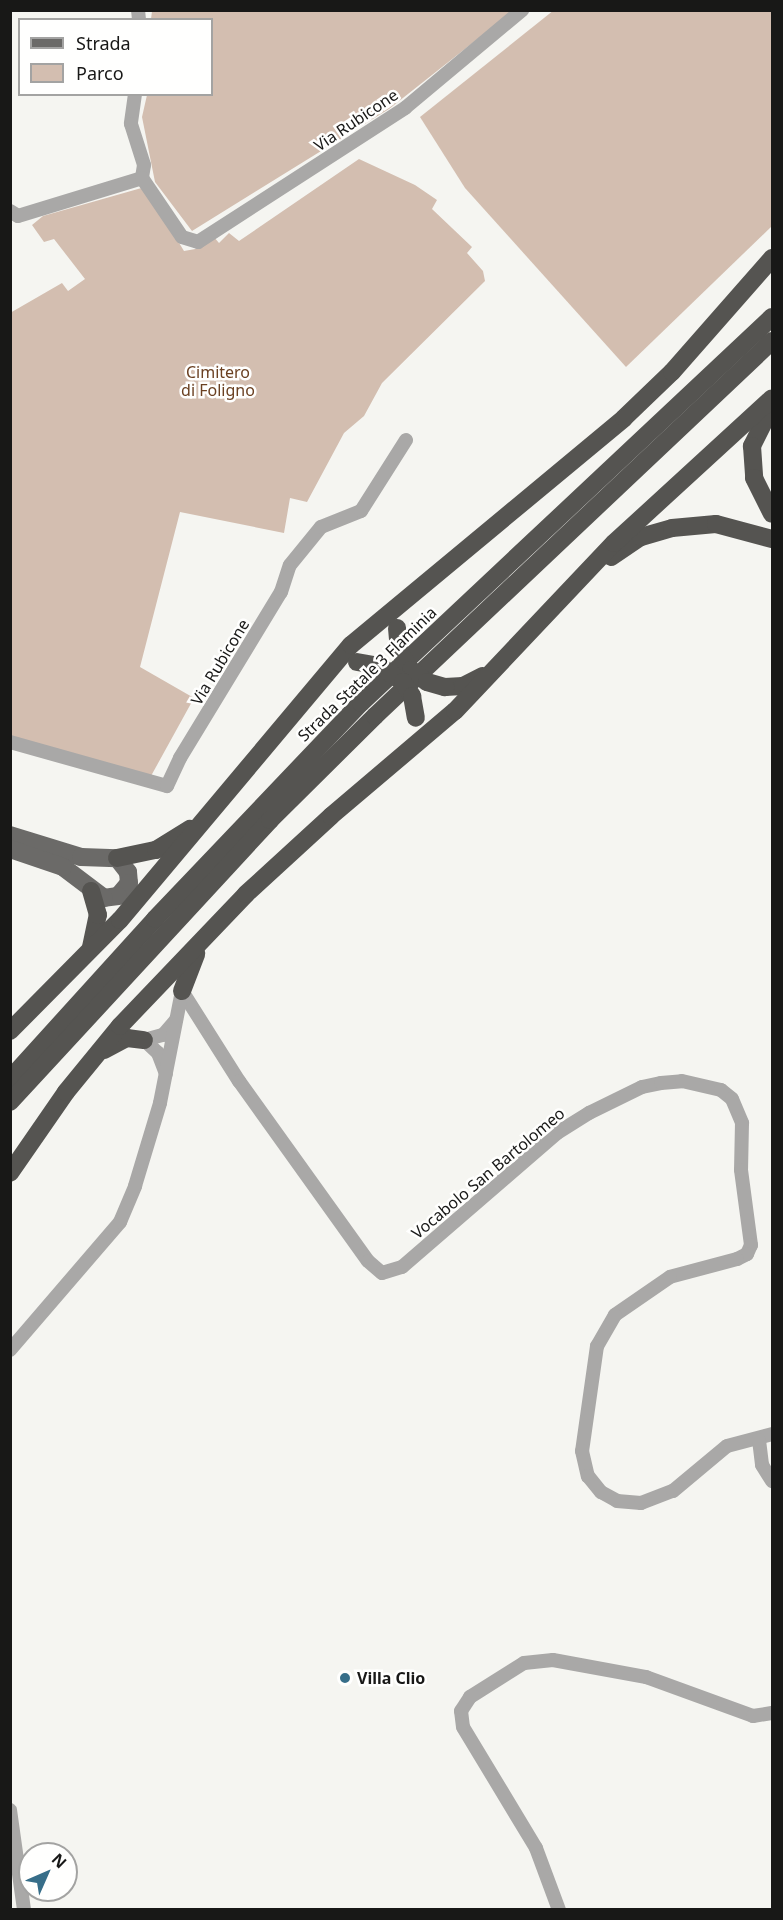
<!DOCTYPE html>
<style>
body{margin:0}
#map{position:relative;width:783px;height:1920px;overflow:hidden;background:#f5f5f1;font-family:"Noto Sans",sans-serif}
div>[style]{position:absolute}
.green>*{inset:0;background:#d3beb0}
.minor>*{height:14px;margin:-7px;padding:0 7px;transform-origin:7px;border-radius:7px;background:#a9a8a7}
.major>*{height:18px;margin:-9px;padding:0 9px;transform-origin:9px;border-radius:9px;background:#6b6a68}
.highway>*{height:18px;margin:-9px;padding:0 9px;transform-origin:9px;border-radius:9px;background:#555451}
.highway-bridge>*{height:18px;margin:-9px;padding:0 9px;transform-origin:9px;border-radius:9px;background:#555451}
.dots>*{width:16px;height:16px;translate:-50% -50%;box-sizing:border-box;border:3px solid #fffffe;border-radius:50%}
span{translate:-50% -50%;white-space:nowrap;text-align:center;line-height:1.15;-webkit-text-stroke:5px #fffffe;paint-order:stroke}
.street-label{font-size:16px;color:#181817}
.park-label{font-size:16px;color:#6b4122}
.poi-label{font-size:16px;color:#181817;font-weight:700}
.left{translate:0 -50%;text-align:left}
.frame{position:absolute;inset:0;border:12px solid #181817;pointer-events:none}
.legend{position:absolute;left:18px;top:18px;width:195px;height:78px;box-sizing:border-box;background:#fffffe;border:2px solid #a3a3a2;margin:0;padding:8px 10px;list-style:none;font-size:18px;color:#181817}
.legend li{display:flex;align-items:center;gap:12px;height:30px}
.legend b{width:30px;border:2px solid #a3a3a2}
.north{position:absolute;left:18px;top:1842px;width:60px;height:60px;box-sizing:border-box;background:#fffffe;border:2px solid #a3a3a2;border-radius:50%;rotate:45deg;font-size:16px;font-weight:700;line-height:24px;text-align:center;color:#181817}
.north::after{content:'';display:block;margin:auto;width:21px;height:27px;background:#376e89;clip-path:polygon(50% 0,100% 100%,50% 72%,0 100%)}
</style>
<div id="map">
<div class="green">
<i style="clip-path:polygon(554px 10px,772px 11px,772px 226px,626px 367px,465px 188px,420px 117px)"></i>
<i style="clip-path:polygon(152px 11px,513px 11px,389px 109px,192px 231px,155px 182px,142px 117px,147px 95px,212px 94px,212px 20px,151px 19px)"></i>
<i style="clip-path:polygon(359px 159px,415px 185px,437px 200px,432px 209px,472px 247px,467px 253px,483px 271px,485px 281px,382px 383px,364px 416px,344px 433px,307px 502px,290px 498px,284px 533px,180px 512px,140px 667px,194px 698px,151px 776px,11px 737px,10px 313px,62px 283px,68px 291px,85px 279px,54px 239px,44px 242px,32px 225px,43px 216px,145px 187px,184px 251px,201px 248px,214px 237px,219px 243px,229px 233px,239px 241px)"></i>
</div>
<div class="minor">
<i style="left:138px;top:10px;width:10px;rotate:84deg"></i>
<i style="left:135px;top:94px;width:30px;rotate:98deg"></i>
<i style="left:131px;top:124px;width:43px;rotate:72.4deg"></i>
<i style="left:144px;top:165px;width:13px;rotate:99deg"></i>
<i style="left:10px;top:211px;width:9px;rotate:32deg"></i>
<i style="left:18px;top:216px;width:130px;rotate:-17deg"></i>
<i style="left:142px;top:178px;width:71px;rotate:55.9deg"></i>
<i style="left:182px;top:237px;width:17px;rotate:17deg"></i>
<i style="left:198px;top:242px;width:247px;rotate:-32.9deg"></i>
<i style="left:405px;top:108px;width:153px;rotate:-39.9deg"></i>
<i style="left:10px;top:742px;width:163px;rotate:15.7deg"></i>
<i style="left:167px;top:786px;width:31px;rotate:-65deg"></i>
<i style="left:180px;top:758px;width:194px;rotate:-58.7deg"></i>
<i style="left:281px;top:592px;width:28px;rotate:-72deg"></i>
<i style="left:290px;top:565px;width:49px;rotate:-50.8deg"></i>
<i style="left:321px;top:527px;width:43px;rotate:-21.8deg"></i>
<i style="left:361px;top:511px;width:84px;rotate:-57.6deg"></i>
<i style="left:182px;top:991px;width:107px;rotate:57.7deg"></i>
<i style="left:239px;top:1081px;width:221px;rotate:54.4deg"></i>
<i style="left:368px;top:1261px;width:18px;rotate:41deg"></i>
<i style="left:382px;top:1273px;width:21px;rotate:-17deg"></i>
<i style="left:402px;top:1267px;width:205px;rotate:-40.8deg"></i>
<i style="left:557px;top:1133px;width:38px;rotate:-32deg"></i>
<i style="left:589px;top:1113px;width:59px;rotate:-26.1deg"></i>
<i style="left:642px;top:1087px;width:19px;rotate:-12deg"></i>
<i style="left:661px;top:1083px;width:21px;rotate:-5deg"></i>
<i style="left:682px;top:1081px;width:40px;rotate:13deg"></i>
<i style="left:721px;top:1090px;width:14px;rotate:39deg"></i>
<i style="left:732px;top:1099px;width:26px;rotate:67deg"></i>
<i style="left:742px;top:1123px;width:47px;rotate:91.2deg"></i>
<i style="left:741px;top:1170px;width:76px;rotate:82.4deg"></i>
<i style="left:751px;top:1245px;width:10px;rotate:114deg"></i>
<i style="left:747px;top:1254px;width:11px;rotate:153deg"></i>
<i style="left:737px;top:1259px;width:69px;rotate:165deg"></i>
<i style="left:670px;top:1277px;width:67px;rotate:145.4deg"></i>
<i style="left:615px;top:1315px;width:36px;rotate:120deg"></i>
<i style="left:597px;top:1346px;width:106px;rotate:98.1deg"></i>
<i style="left:582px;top:1451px;width:26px;rotate:77deg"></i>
<i style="left:588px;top:1476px;width:21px;rotate:51deg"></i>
<i style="left:601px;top:1492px;width:18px;rotate:29deg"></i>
<i style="left:617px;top:1501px;width:24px;rotate:5deg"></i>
<i style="left:641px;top:1503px;width:34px;rotate:-21deg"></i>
<i style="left:673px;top:1491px;width:70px;rotate:-39.8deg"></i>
<i style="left:727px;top:1446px;width:47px;rotate:-14.9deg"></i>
<i style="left:144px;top:1040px;width:19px;rotate:43deg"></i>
<i style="left:158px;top:1053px;width:22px;rotate:69deg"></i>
<i style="left:144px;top:1040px;width:20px;rotate:-15deg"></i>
<i style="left:163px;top:1035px;width:20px;rotate:-49deg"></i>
<i style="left:10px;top:1350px;width:169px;rotate:-49.3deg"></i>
<i style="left:120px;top:1222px;width:39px;rotate:-67deg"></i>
<i style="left:135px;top:1186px;width:87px;rotate:-73.2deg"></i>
<i style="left:160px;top:1103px;width:114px;rotate:-78.9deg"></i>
<i style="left:759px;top:1440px;width:25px;rotate:83deg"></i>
<i style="left:762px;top:1465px;width:19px;rotate:58deg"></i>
<i style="left:10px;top:1810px;width:101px;rotate:82deg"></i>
<i style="left:559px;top:1910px;width:66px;rotate:-110.4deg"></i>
<i style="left:536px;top:1848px;width:141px;rotate:-121.1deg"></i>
<i style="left:463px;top:1727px;width:16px;rotate:-97deg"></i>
<i style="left:461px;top:1711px;width:17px;rotate:-57deg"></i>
<i style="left:470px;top:1697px;width:64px;rotate:-32.2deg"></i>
<i style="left:524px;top:1663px;width:29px;rotate:-6deg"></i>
<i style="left:553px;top:1660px;width:95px;rotate:10.4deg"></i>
<i style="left:646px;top:1677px;width:114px;rotate:20deg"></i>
<i style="left:753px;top:1716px;width:19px;rotate:-9deg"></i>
</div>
<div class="major">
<i style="left:10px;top:835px;width:74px;rotate:17.2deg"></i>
<i style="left:81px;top:857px;width:36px;rotate:2deg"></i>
<i style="left:117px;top:858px;width:18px;rotate:52deg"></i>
<i style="left:128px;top:872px;width:11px;rotate:85deg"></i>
<i style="left:129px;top:883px;width:17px;rotate:130deg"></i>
<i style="left:118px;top:896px;width:14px;rotate:172deg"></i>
<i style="left:104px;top:898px;width:51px;rotate:-142.9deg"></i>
<i style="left:63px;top:867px;width:56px;rotate:-161.2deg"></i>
</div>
<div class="highway">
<i style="left:772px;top:406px;width:45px;rotate:116.6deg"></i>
<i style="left:752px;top:446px;width:32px;rotate:86deg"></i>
<i style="left:754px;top:478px;width:40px;rotate:63.4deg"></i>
<i style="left:611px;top:557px;width:36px;rotate:-34deg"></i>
<i style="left:641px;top:537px;width:32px;rotate:-16deg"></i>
<i style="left:672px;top:528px;width:44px;rotate:-5.2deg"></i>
<i style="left:716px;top:524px;width:58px;rotate:15deg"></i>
<i style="left:445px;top:687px;width:18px;rotate:-3deg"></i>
<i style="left:463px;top:686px;width:22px;rotate:-27deg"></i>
<i style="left:117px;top:858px;width:40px;rotate:-12deg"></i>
<i style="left:156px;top:850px;width:40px;rotate:-32deg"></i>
<i style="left:91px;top:947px;width:33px;rotate:-78deg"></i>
<i style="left:98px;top:915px;width:25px;rotate:-106deg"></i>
<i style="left:182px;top:991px;width:40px;rotate:-69deg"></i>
<i style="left:10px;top:1031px;width:156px;rotate:-45.3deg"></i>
<i style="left:120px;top:920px;width:359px;rotate:-50deg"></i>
<i style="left:351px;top:645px;width:355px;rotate:-39.7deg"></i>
<i style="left:624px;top:418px;width:66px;rotate:-43.8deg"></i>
<i style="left:672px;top:372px;width:152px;rotate:-48.7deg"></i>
<i style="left:104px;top:1050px;width:26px;rotate:-28deg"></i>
<i style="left:127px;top:1038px;width:17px;rotate:7deg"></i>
<i style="left:10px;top:1079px;width:216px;rotate:-47.8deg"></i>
<i style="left:155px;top:919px;width:298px;rotate:-46.4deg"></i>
<i style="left:361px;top:703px;width:564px;rotate:-43.2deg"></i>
<i style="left:10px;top:1102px;width:384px;rotate:-47.3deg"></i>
<i style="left:270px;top:820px;width:148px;rotate:-44.7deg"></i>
<i style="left:375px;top:716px;width:546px;rotate:-43.37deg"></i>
<i style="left:10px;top:1173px;width:98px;rotate:-55.3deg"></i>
<i style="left:66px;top:1092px;width:85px;rotate:-50.7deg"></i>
<i style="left:120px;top:1026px;width:182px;rotate:-46.3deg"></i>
<i style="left:246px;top:894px;width:115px;rotate:-42.5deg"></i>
<i style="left:331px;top:816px;width:162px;rotate:-40.3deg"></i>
<i style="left:455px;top:711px;width:231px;rotate:-46.6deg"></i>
<i style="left:614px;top:543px;width:214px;rotate:-42.5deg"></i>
</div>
<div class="highway-bridge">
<i style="left:397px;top:628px;width:23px;rotate:85deg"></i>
<i style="left:399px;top:651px;width:22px;rotate:58deg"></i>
<i style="left:411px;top:670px;width:20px;rotate:37deg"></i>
<i style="left:427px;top:682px;width:19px;rotate:16deg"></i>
<i style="left:357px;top:662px;width:23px;rotate:10deg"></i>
<i style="left:380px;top:666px;width:28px;rotate:35deg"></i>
<i style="left:403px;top:682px;width:17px;rotate:57deg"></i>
<i style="left:412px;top:696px;width:22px;rotate:80deg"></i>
</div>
<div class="dots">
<i style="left:345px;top:1678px;background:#376e89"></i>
</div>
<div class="street-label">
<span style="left:356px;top:120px;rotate:-34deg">Via Rubicone</span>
<span style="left:220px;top:662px;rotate:-59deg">Via Rubicone</span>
<span style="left:367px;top:674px;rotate:-44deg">Strada Statale 3 Flaminia</span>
<span style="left:488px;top:1173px;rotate:-40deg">Vocabolo San Bartolomeo</span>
</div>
<div class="park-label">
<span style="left:218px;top:381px">Cimitero<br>di Foligno</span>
</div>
<div class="poi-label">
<span class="left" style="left:357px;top:1678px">Villa Clio</span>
</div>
<div class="frame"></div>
<ul class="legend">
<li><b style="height:8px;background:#6b6a68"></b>Strada</li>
<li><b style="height:16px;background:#d3beb0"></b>Parco</li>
</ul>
<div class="north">N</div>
</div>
